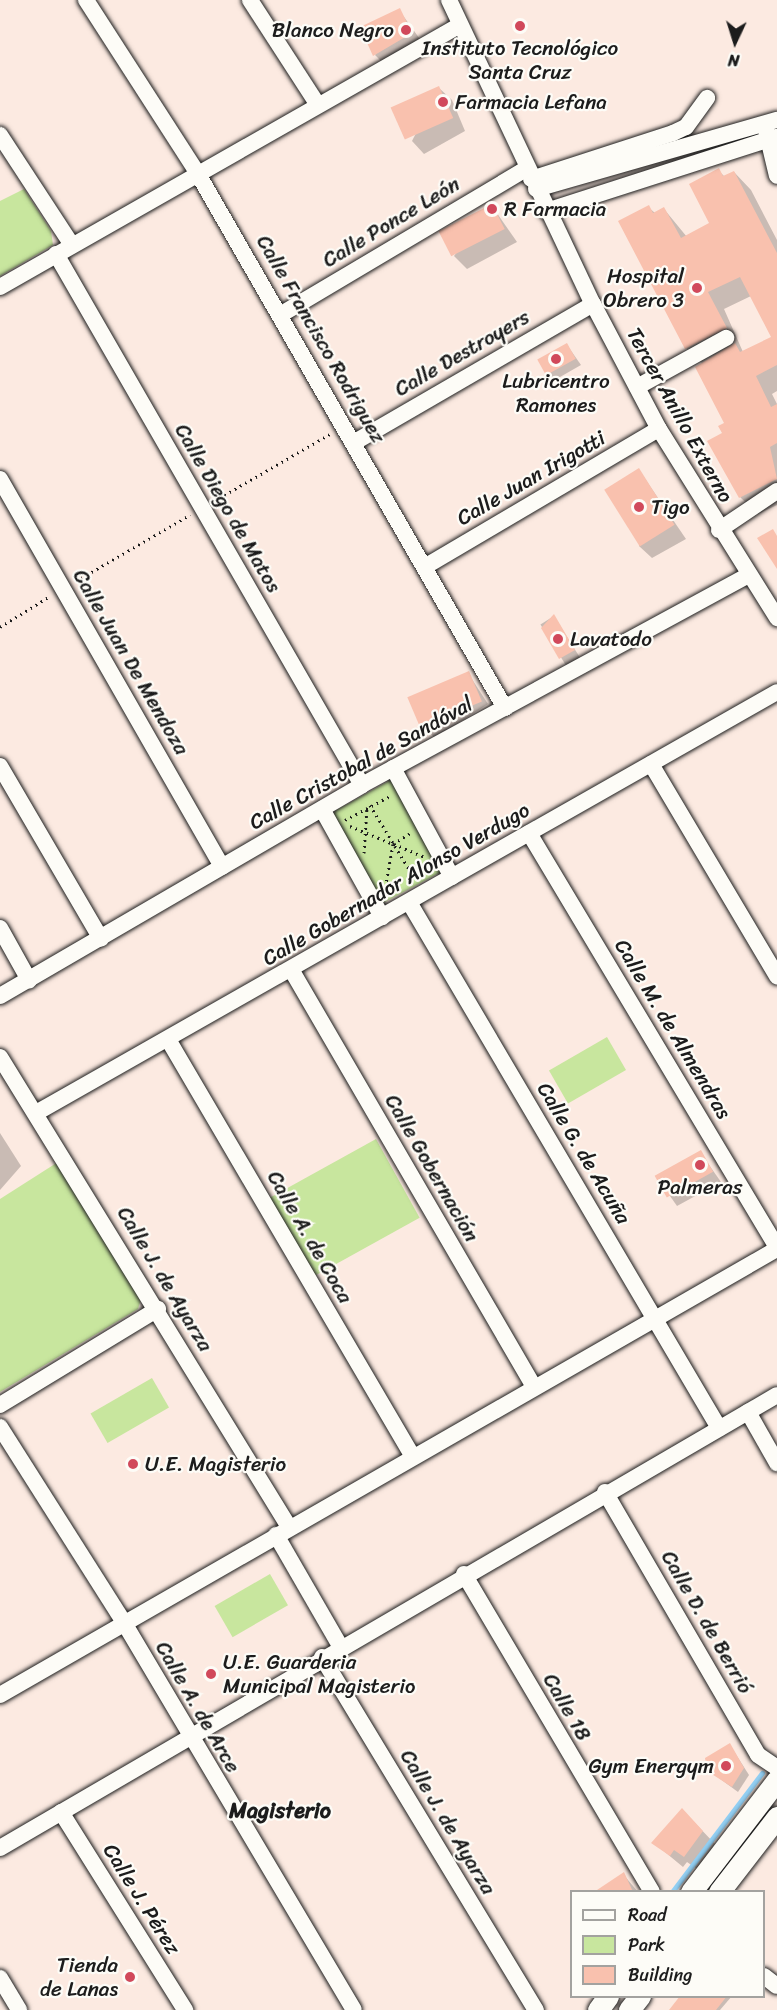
<!DOCTYPE html>
<meta charset="utf-8">
<style>
body{margin:0}
#map{position:relative;width:777px;height:2010px;overflow:hidden;background:#fceae1;font-family:Sriracha,sans-serif}
div>[style]{position:absolute}
.green>*{inset:0;background:#c8e69e;transform-origin:0 0}
.shadow>*{inset:0;background:#0003;transform-origin:0 0}
.stream>*{height:4.5px;margin:-2.25px;padding:0 2.25px;transform-origin:2.25px;border-radius:2.25px;background:#93d0f4}
.building>*{inset:0;background:#f9c1ae;transform-origin:0 0}
.path>*{height:3px;margin-top:-1.5px;transform-origin:0;background:repeating-linear-gradient(90deg,#1c1c1c 0 1.5px,transparent 0 6px)}
.roads{filter:drop-shadow(0 0 2px #1c1c1c) drop-shadow(0 0 2px #1c1c1c)}
.minor>*{height:16px;margin:-8px;padding:0 8px;transform-origin:8px;border-radius:8px;background:#fdfcf7}
.major>*{height:21px;margin:-10.5px;padding:0 10.5px;transform-origin:10.5px;border-radius:10.5px;background:#fdfcf7}
.dots>*{width:16px;height:16px;translate:-50% -50%;box-sizing:border-box;border:3px solid #fdfcf7;border-radius:50%}
span{translate:-50% -50%;white-space:nowrap;text-align:center;line-height:1.15;-webkit-text-stroke:4.5px #fdfcf7;paint-order:stroke}
.poi-label{font-size:21px;color:#1c1c1c}
.right{translate:-100% -50%;text-align:right}
.left{translate:0 -50%;text-align:left}
.street-label{font-size:21px;color:#1c1c1c}
.neighbourhood-label{font-size:22px;color:#1c1c1c;font-weight:700}
.legend{position:absolute;left:570px;top:1890px;width:195px;height:108px;box-sizing:border-box;background:#fdfcf7;border:2px solid #a3a29f;margin:0;padding:8px 10px;list-style:none;font-size:18px;color:#1c1c1c}
.legend li{display:flex;align-items:center;gap:12px;height:30px}
.legend b{width:30px;border:2px solid #a3a29f}
.north{position:absolute;left:705px;top:12px;width:60px;height:60px;-webkit-text-stroke:4px #fdfcf7;paint-order:stroke;rotate:184deg;font-size:16px;font-weight:700;line-height:24px;text-align:center;color:#1c1c1c}
.north::after{content:'';display:block;margin:auto;width:21px;height:27px;background:#1c1c1c;clip-path:polygon(50% 0,100% 100%,50% 72%,0 100%)}
</style>
<div id="map">
<div class="green">
<i style="clip-path:polygon(24px 189px,51px 231px,53px 245px,0 276px,0 201px)"></i>
<i style="clip-path:polygon(394px 778px,443px 871px,383px 903px,333px 817px,335px 811px)"></i>
<i style="left:607px;top:1037px;width:38px;height:67px;rotate:60deg"></i>
<i style="left:376px;top:1139px;width:90px;height:125px;rotate:61deg"></i>
<i style="clip-path:polygon(58px 1162px,141px 1299px,138px 1309px,0 1392px,0 1199px)"></i>
<i style="left:152px;top:1378px;width:34px;height:71px;rotate:60deg"></i>
<i style="left:270px;top:1574px;width:36px;height:64px;rotate:60deg"></i>
</div>
<div class="shadow">
<i style="clip-path:polygon(399px 10px,422px 42px,387px 67px,375px 55px)"></i>
<i style="clip-path:polygon(439px 88px,452px 100px,465px 131px,424px 154px,412px 141px)"></i>
<i style="clip-path:polygon(evenodd,718px 170px,725px 177px,734px 172px,751px 190px,777px 240px,777px 391px,772px 394px,777px 404px,777px 505px,758px 514px,740px 497px,726px 423px,703px 364px,686px 348px,648px 207px,655px 213px,664px 209px,687px 237px,711px 224px,718px 170px,751px 296px,773px 338px,743px 352px,724px 309px,751px 296px)"></i>
<i style="clip-path:polygon(492px 206px,517px 242px,467px 269px,454px 256px)"></i>
<i style="clip-path:polygon(567px 345px,581px 365px,553px 381px,547px 375px)"></i>
<i style="clip-path:polygon(639px 470px,686px 539px,652px 558px,639px 546px)"></i>
<i style="left:554px;top:616px;width:49px;height:16px;rotate:58deg"></i>
<i style="clip-path:polygon(468px 673px,488px 704px,435px 738px,429px 732px)"></i>
<i style="clip-path:polygon(0 1133px,21px 1166px,0 1190px)"></i>
<i style="clip-path:polygon(700px 1152px,721px 1182px,677px 1206px,656px 1176px)"></i>
<i style="clip-path:polygon(730px 1745px,749px 1775px,738px 1792px,708px 1770px)"></i>
<i style="clip-path:polygon(695px 1823px,715px 1844px,697px 1869px,687px 1862px,683px 1867px,654px 1843px)"></i>
<i style="clip-path:polygon(623px 1874px,638px 1892px,597px 1892px)"></i>
<i style="clip-path:polygon(681px 1996px,732px 1996px,720px 2010px,670px 2010px)"></i>
</div>
<div class="stream">
<i style="left:672px;top:1892px;width:149px;rotate:-52.9deg"></i>
</div>
<div class="building">
<i style="clip-path:polygon(400px 8px,410px 29px,407px 36px,373px 56px,360px 27px)"></i>
<i style="left:439px;top:86px;width:35px;height:53px;rotate:66deg"></i>
<i style="clip-path:polygon(719px 168px,723px 176px,734px 171px,777px 253px,777px 365px,756px 376px,771px 407px,777px 404px,777px 443px,770px 447px,777px 479px,739px 498px,707px 441px,722px 433px,718px 426px,724px 423px,695px 367px,735px 343px,740px 352px,771px 337px,740px 277px,708px 292px,727px 328px,685px 349px,618px 221px,649px 205px,653px 213px,664px 207px,681px 238px,709px 223px,689px 184px)"></i>
<i style="left:492px;top:204px;width:28px;height:60px;rotate:63deg"></i>
<i style="left:567px;top:343px;width:18px;height:34px;rotate:61deg"></i>
<i style="left:639px;top:468px;width:67px;height:41px;rotate:58deg"></i>
<i style="clip-path:polygon(773px 529px,777px 536px,777px 569px,757px 538px)"></i>
<i style="clip-path:polygon(554px 614px,575px 650px,559px 659px,541px 628px)"></i>
<i style="left:469px;top:671px;width:33px;height:67px;rotate:67deg"></i>
<i style="left:701px;top:1150px;width:25px;height:53px;rotate:61deg"></i>
<i style="clip-path:polygon(730px 1743px,744px 1768px,732px 1787px,707px 1771px,705px 1758px)"></i>
<i style="clip-path:polygon(682px 1808px,703px 1831px,684px 1857px,674px 1850px,670px 1856px,651px 1843px)"></i>
<i style="clip-path:polygon(624px 1872px,633px 1892px,594px 1892px)"></i>
<i style="clip-path:polygon(680px 1996px,727px 1996px,716px 2010px,669px 2010px)"></i>
</div>
<div class="path">
<i style="left:214px;top:501px;width:134px;rotate:-30deg"></i>
<i style="left:76px;top:581px;width:132px;rotate:-30.1deg"></i>
<i style="left:0;top:627px;width:59px;rotate:-31.8deg"></i>
<i style="left:370px;top:805px;width:87px;rotate:58.7deg"></i>
<i style="left:345px;top:820px;width:53px;rotate:-28deg"></i>
<i style="left:350px;top:826px;width:47px;rotate:22.7deg"></i>
<i style="left:393px;top:844px;width:46px;rotate:100.1deg"></i>
<i style="left:393px;top:844px;width:22px;rotate:-32deg"></i>
<i style="left:394px;top:844px;width:33px;rotate:23deg"></i>
<i style="left:364px;top:853px;width:46px;rotate:-86.3deg"></i>
</div>
<div class="roads">
<div class="minor">
<i style="left:86px;top:0;width:207px;rotate:57.2deg"></i>
<i style="left:198px;top:174px;width:616px;rotate:60.11deg"></i>
<i style="left:250px;top:0;width:125px;rotate:57.1deg"></i>
<i style="left:449px;top:0;width:336px;rotate:64.7deg"></i>
<i style="left:593px;top:304px;width:141px;rotate:62.2deg"></i>
<i style="left:659px;top:429px;width:223px;rotate:58deg"></i>
<i style="left:766px;top:130px;width:47px;rotate:76.6deg"></i>
<i style="left:0;top:135px;width:131px;rotate:56.8deg"></i>
<i style="left:531px;top:179px;width:149px;rotate:-17.9deg"></i>
<i style="left:673px;top:133px;width:14px;rotate:-25deg"></i>
<i style="left:686px;top:127px;width:36px;rotate:-54deg"></i>
<i style="left:536px;top:189px;width:251px;rotate:-16deg"></i>
<i style="left:546px;top:211px;width:243px;rotate:-17.8deg"></i>
<i style="left:56px;top:254px;width:613px;rotate:60.05deg"></i>
<i style="left:0;top:287px;width:529px;rotate:-29.66deg"></i>
<i style="left:280px;top:315px;width:286px;rotate:-30.7deg"></i>
<i style="left:637px;top:387px;width:102px;rotate:-28.8deg"></i>
<i style="left:355px;top:442px;width:275px;rotate:-30.1deg"></i>
<i style="left:0;top:479px;width:447px;rotate:60.2deg"></i>
<i style="left:719px;top:530px;width:70px;rotate:-33.9deg"></i>
<i style="left:426px;top:566px;width:270px;rotate:-30.5deg"></i>
<i style="left:651px;top:764px;width:247px;rotate:59.3deg"></i>
<i style="left:0;top:766px;width:200px;rotate:59.7deg"></i>
<i style="left:393px;top:768px;width:124px;rotate:61.6deg"></i>
<i style="left:322px;top:809px;width:124px;rotate:60.9deg"></i>
<i style="left:529px;top:833px;width:483px;rotate:59.1deg"></i>
<i style="left:409px;top:902px;width:611px;rotate:59.49deg"></i>
<i style="left:0;top:928px;width:60px;rotate:60.9deg"></i>
<i style="left:292px;top:971px;width:481px;rotate:59.8deg"></i>
<i style="left:0;top:996px;width:419px;rotate:-30.2deg"></i>
<i style="left:362px;top:785px;width:439px;rotate:-28.5deg"></i>
<i style="left:169px;top:1041px;width:482px;rotate:59.6deg"></i>
<i style="left:0;top:1057px;width:552px;rotate:58.41deg"></i>
<i style="left:36px;top:1113px;width:852px;rotate:-29.6deg"></i>
<i style="left:0;top:1405px;width:185px;rotate:-31.3deg"></i>
<i style="left:748px;top:1412px;width:59px;rotate:60.4deg"></i>
<i style="left:0;top:1427px;width:230px;rotate:57.6deg"></i>
<i style="left:123px;top:1621px;width:452px;rotate:59.3deg"></i>
<i style="left:605px;top:1492px;width:304px;rotate:59.8deg"></i>
<i style="left:758px;top:1755px;width:23px;rotate:34deg"></i>
<i style="left:276px;top:1535px;width:128px;rotate:60deg"></i>
<i style="left:464px;top:1574px;width:369px;rotate:59.4deg"></i>
<i style="left:322px;top:1657px;width:413px;rotate:58.8deg"></i>
<i style="left:0;top:1695px;width:896px;rotate:-29.86deg"></i>
<i style="left:61px;top:1812px;width:234px;rotate:57.9deg"></i>
<i style="left:0;top:1848px;width:899px;rotate:-30.24deg"></i>
<i style="left:764px;top:1976px;width:16px;rotate:38deg"></i>
<i style="left:0;top:1978px;width:37px;rotate:59deg"></i>
</div>
<div class="major">
<i style="left:691px;top:1892px;width:141px;rotate:-52.5deg"></i>
<i style="left:719px;top:1892px;width:95px;rotate:-52.3deg"></i>
<i style="left:598px;top:2010px;width:17px;rotate:-54deg"></i>
<i style="left:629px;top:2010px;width:18px;rotate:-52deg"></i>
</div>
</div>
<div class="dots">
<i style="left:520px;top:26px;background:#d1495b"></i>
<i style="left:406px;top:30px;background:#d1495b"></i>
<i style="left:443px;top:102px;background:#d1495b"></i>
<i style="left:492px;top:209px;background:#d1495b"></i>
<i style="left:697px;top:288px;background:#d1495b"></i>
<i style="left:556px;top:359px;background:#d1495b"></i>
<i style="left:639px;top:507px;background:#d1495b"></i>
<i style="left:558px;top:639px;background:#d1495b"></i>
<i style="left:700px;top:1165px;background:#d1495b"></i>
<i style="left:133px;top:1464px;background:#d1495b"></i>
<i style="left:211px;top:1674px;background:#d1495b"></i>
<i style="left:726px;top:1766px;background:#d1495b"></i>
<i style="left:130px;top:1977px;background:#d1495b"></i>
</div>
<div class="poi-label">
<span class="right" style="left:394px;top:30px">Blanco Negro</span>
<span style="left:520px;top:60px">Instituto Tecnológico<br>Santa Cruz</span>
<span class="left" style="left:455px;top:102px">Farmacia Lefana</span>
<span class="left" style="left:504px;top:209px">R Farmacia</span>
<span class="right" style="left:684px;top:288px">Hospital<br>Obrero 3</span>
<span style="left:556px;top:393px">Lubricentro<br>Ramones</span>
<span class="left" style="left:651px;top:507px">Tigo</span>
<span class="left" style="left:570px;top:639px">Lavatodo</span>
<span style="left:700px;top:1187px">Palmeras</span>
<span class="left" style="left:145px;top:1464px">U.E. Magisterio</span>
<span class="left" style="left:223px;top:1674px">U.E. Guarderia<br>Municipal Magisterio</span>
<span class="right" style="left:714px;top:1766px">Gym Energym</span>
<span class="right" style="left:118px;top:1977px">Tienda<br>de Lanas</span>
</div>
<div class="street-label">
<span style="left:391px;top:222px;rotate:-31deg">Calle Ponce León</span>
<span style="left:321px;top:339px;rotate:60deg">Calle Francisco Rodriguez</span>
<span style="left:462px;top:353px;rotate:-30deg">Calle Destroyers</span>
<span style="left:680px;top:415px;rotate:61deg">Tercer Anillo Externo</span>
<span style="left:531px;top:478px;rotate:-30deg">Calle Juan Irigotti</span>
<span style="left:228px;top:508px;rotate:60deg">Calle Diego de Matos</span>
<span style="left:131px;top:662px;rotate:60deg">Calle Juan De Mendoza</span>
<span style="left:361px;top:763px;rotate:-29deg">Calle Cristobal de Sandóval</span>
<span style="left:396px;top:884px;rotate:-30deg">Calle Gobernador Alonso Verdugo</span>
<span style="left:673px;top:1029px;rotate:59deg">Calle M. de Almendras</span>
<span style="left:584px;top:1153px;rotate:59deg">Calle G. de Acuña</span>
<span style="left:432px;top:1168px;rotate:60deg">Calle Gobernación</span>
<span style="left:310px;top:1237px;rotate:60deg">Calle A. de Coca</span>
<span style="left:165px;top:1279px;rotate:59deg">Calle J. de Ayarza</span>
<span style="left:707px;top:1622px;rotate:60deg">Calle D. de Berrió</span>
<span style="left:198px;top:1707px;rotate:60deg">Calle A. de Arce</span>
<span style="left:567px;top:1707px;rotate:60deg">Calle 18</span>
<span style="left:448px;top:1822px;rotate:59deg">Calle J. de Ayarza</span>
<span style="left:142px;top:1899px;rotate:58deg">Calle J. Pérez</span>
</div>
<div class="neighbourhood-label">
<span style="left:280px;top:1811px">Magisterio</span>
</div>
<ul class="legend">
<li><b style="height:8px;background:#fdfcf7"></b>Road</li>
<li><b style="height:16px;background:#c8e69e"></b>Park</li>
<li><b style="height:16px;background:#f9c1ae"></b>Building</li>
</ul>
<div class="north">N</div>
</div>
